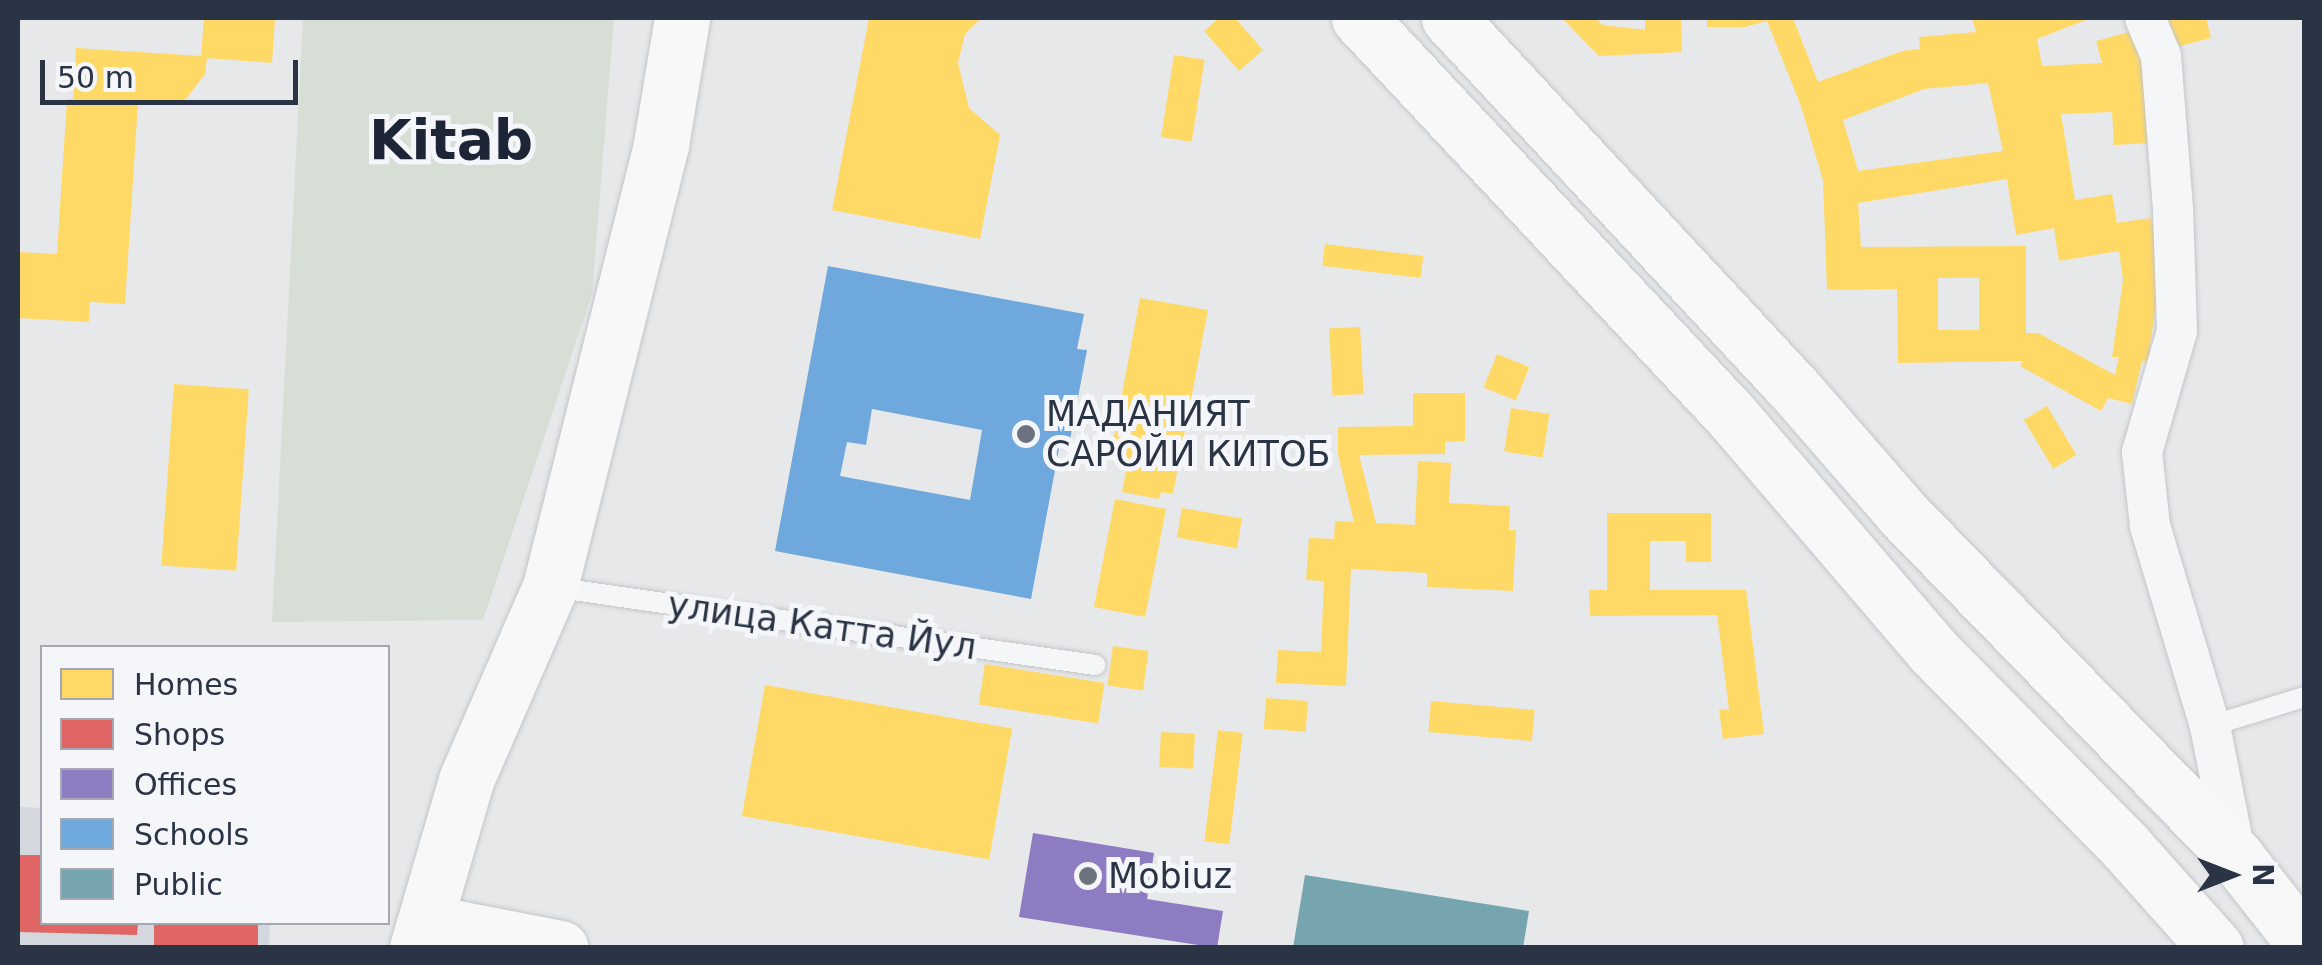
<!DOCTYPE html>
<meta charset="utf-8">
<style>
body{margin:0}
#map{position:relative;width:2322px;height:965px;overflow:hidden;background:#e6e8ea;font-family:"DejaVu Sans",sans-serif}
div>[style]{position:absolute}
.built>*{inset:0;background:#d4d7dd}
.green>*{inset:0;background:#d6ded6}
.homes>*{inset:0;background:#ffd966;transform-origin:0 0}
.shops>*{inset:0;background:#e06666;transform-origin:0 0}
.offices>*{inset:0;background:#8e7cc3}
.schools>*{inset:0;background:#6fa8dc}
.public>*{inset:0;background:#76a5af}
.roads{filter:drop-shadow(0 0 2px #c4c6c8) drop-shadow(0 0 2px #c4c6c8)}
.service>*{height:20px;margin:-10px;padding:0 10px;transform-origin:10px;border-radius:10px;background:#f5f6f7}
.minor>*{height:40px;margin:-20px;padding:0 20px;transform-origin:20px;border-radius:20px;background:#f5f6f7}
.secondary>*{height:55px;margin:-27.5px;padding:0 27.5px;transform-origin:27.5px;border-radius:27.5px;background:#f8f8f8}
.primary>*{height:55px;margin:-27.5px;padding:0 27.5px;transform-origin:27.5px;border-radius:27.5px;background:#f8f8f8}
.dots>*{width:28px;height:28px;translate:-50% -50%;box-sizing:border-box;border:5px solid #f4f6f9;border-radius:50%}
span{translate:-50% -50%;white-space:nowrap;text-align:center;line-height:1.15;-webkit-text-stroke:10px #f4f6f9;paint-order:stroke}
.poi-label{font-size:35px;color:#2b3445}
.left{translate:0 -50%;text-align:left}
.street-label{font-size:35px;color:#2b3445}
.town-label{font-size:55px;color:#1d2536;font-weight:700}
.frame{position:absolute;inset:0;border:20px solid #2b3445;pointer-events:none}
.legend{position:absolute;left:40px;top:645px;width:350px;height:280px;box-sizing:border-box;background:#f4f6f9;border:2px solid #a4a8b1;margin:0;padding:12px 18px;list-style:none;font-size:30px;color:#2b3445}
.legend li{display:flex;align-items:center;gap:20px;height:50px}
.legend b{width:50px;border:2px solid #a4a8b1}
.north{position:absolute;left:2182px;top:825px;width:100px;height:100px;-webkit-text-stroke:8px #f4f6f9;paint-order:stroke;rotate:90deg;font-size:28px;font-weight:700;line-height:40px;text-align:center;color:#2b3445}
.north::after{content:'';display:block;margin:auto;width:35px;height:45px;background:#2b3445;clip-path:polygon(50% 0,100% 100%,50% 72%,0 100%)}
.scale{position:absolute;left:40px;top:60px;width:258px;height:45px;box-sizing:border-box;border:5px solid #2b3445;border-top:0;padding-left:12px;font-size:30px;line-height:35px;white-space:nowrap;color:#2b3445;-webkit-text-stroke:8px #f4f6f9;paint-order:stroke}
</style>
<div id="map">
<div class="built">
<i style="clip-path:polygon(18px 807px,42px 808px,42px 922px,270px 923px,269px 947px,18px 948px)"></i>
</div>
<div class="green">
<i style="clip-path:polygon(303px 18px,614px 18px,592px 294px,483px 620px,272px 622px)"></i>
</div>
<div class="homes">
<i style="clip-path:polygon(204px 18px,275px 18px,272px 63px,207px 58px,205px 74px,186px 99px,171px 105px,138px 103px,125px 304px,90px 302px,89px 322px,18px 318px,18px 252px,57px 254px,67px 99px,73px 99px,76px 48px,201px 56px)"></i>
<i style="clip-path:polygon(869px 18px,981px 18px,965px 34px,958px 63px,969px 108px,1000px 135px,980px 239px,832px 210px)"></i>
<i style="clip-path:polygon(1219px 18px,1235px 18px,1263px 50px,1239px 71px,1204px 31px)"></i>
<i style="clip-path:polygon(1562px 18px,1595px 18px,1603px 25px,1645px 30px,1645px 18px,1681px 18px,1682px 52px,1599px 56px)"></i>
<i style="clip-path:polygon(evenodd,1707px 18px,1793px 18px,1818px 82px,1902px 51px,1920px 49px,1919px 37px,1976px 32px,1972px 18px,2091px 18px,2037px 39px,2042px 66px,2102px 63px,2096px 41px,2133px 31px,2147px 83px,2150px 143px,2114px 145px,2112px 112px,2061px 114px,2075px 200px,2112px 194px,2117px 223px,2151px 218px,2160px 275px,2148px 361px,2142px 361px,2132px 404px,2108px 398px,2101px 411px,2020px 366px,2023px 361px,1898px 363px,1897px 289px,1827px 290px,1823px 180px,1801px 106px,1767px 21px,1745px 27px,1707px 27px,1707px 18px,1988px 83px,2003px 151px,1858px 171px,1843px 120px,1924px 89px,1988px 83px,1707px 18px,2007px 179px,2016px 235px,2054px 228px,2059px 261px,2119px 251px,2123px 280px,2112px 357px,2119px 357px,2115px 375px,2038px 333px,2026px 333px,2026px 246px,1861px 247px,1858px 203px,2007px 179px,1707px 18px,1938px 278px,1979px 278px,1979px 330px,1938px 330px,1938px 278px)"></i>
<i style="clip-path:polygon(2168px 18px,2206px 18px,2211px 38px,2176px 47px)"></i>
<i style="left:1174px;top:55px;width:31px;height:83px;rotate:9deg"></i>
<i style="left:1325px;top:244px;width:99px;height:22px;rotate:7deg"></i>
<i style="clip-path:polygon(1140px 298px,1208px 310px,1173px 494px,1161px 492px,1159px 499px,1122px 492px,1128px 461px,1110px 458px)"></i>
<i style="left:1360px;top:327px;width:67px;height:31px;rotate:87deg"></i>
<i style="left:1497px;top:354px;width:35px;height:36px;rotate:22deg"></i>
<i style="left:174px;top:384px;width:75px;height:182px;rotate:4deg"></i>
<i style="clip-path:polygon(1413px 393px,1465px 393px,1465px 441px,1445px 442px,1445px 454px,1359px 455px,1376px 523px,1415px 525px,1418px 461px,1451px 463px,1449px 503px,1510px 506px,1509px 530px,1516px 530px,1513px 591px,1427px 587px,1427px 573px,1351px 569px,1346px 686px,1276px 683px,1278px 650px,1321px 652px,1324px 581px,1306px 580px,1309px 538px,1334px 539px,1335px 521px,1354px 522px,1338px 455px,1338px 427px,1413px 426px)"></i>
<i style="left:2047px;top:406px;width:57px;height:27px;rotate:59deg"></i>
<i style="left:1511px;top:408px;width:39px;height:44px;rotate:9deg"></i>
<i style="left:1115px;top:499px;width:52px;height:110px;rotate:11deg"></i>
<i style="left:1182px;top:508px;width:61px;height:30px;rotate:10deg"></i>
<i style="clip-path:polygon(1607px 513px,1711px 513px,1711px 562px,1686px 562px,1686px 541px,1650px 541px,1650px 590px,1746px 590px,1764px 734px,1723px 739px,1719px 710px,1729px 709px,1717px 615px,1590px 616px,1589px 590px,1607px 590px)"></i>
<i style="left:1113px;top:646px;width:36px;height:40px;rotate:8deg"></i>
<i style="left:985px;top:664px;width:121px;height:41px;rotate:9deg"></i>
<i style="left:765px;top:685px;width:251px;height:133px;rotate:10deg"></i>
<i style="left:1266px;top:698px;width:42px;height:31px;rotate:4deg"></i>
<i style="left:1431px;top:701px;width:104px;height:31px;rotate:5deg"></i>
<i style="left:1218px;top:730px;width:25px;height:112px;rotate:7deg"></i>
<i style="left:1161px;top:732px;width:34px;height:35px;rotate:3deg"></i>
</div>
<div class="shops">
<i style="clip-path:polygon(18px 855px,42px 855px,42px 922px,138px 922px,137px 935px,18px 932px)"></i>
<i style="left:154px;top:922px;width:104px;height:26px"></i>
</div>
<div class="offices">
<i style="clip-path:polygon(1033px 833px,1154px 853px,1147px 899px,1223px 911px,1217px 948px,1019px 917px)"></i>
</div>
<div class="schools">
<i style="clip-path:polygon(evenodd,828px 266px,1084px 314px,1077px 349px,1087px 350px,1070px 440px,1061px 438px,1031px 599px,775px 551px,828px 266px,872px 409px,982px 430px,970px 500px,840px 476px,847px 442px,866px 445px,872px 409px)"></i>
</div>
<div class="public">
<i style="clip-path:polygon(1305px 875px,1529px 911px,1523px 948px,1293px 948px)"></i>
</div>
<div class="roads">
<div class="service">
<i style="left:552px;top:587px;width:549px;rotate:8.17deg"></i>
<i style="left:2210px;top:726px;width:98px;rotate:-17.1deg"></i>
</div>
<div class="minor">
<i style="left:2145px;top:18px;width:41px;rotate:67.2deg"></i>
<i style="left:2161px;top:56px;width:153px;rotate:85.5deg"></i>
<i style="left:2173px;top:209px;width:122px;rotate:88.1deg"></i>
<i style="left:2177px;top:331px;width:126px;rotate:106.1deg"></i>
<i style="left:2142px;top:452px;width:74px;rotate:83.8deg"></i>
<i style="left:2150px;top:526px;width:209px;rotate:73.3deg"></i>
<i style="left:2210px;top:726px;width:134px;rotate:78.8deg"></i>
</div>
<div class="secondary">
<i style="left:426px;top:922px;width:137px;rotate:10.9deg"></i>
<i style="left:417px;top:948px;width:175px;rotate:-73.7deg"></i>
<i style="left:466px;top:780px;width:210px;rotate:-66.5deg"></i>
<i style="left:550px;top:587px;width:457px;rotate:-75.9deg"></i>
<i style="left:661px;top:144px;width:128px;rotate:-80.5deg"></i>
</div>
<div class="primary">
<i style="left:1359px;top:18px;width:543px;rotate:46.87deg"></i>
<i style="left:1730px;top:414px;width:311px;rotate:49.4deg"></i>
<i style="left:1932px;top:650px;width:276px;rotate:45.4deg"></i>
<i style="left:2126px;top:847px;width:135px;rotate:48.3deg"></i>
<i style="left:1449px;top:18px;width:511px;rotate:47.06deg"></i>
<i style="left:1797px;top:392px;width:162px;rotate:49deg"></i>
<i style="left:1903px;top:514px;width:478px;rotate:45.8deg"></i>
<i style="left:2236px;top:857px;width:110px;rotate:51.7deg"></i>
</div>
</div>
<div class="dots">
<i style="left:1026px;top:434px;background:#6c737f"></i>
<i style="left:1088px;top:876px;background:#6c737f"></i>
</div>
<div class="poi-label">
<span class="left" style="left:1046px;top:434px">МАДАНИЯТ<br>САРОЙИ КИТОБ</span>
<span class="left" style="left:1108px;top:876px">Mobiuz</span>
</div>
<div class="street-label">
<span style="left:822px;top:626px;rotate:8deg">улица Катта Йул</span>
</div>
<div class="town-label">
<span style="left:451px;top:141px">Kitab</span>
</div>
<div class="frame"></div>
<ul class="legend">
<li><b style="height:28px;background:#ffd966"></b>Homes</li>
<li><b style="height:28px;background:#e06666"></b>Shops</li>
<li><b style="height:28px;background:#8e7cc3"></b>Offices</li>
<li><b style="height:28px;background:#6fa8dc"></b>Schools</li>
<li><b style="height:28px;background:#76a5af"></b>Public</li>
</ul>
<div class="north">N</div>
<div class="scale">50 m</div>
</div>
